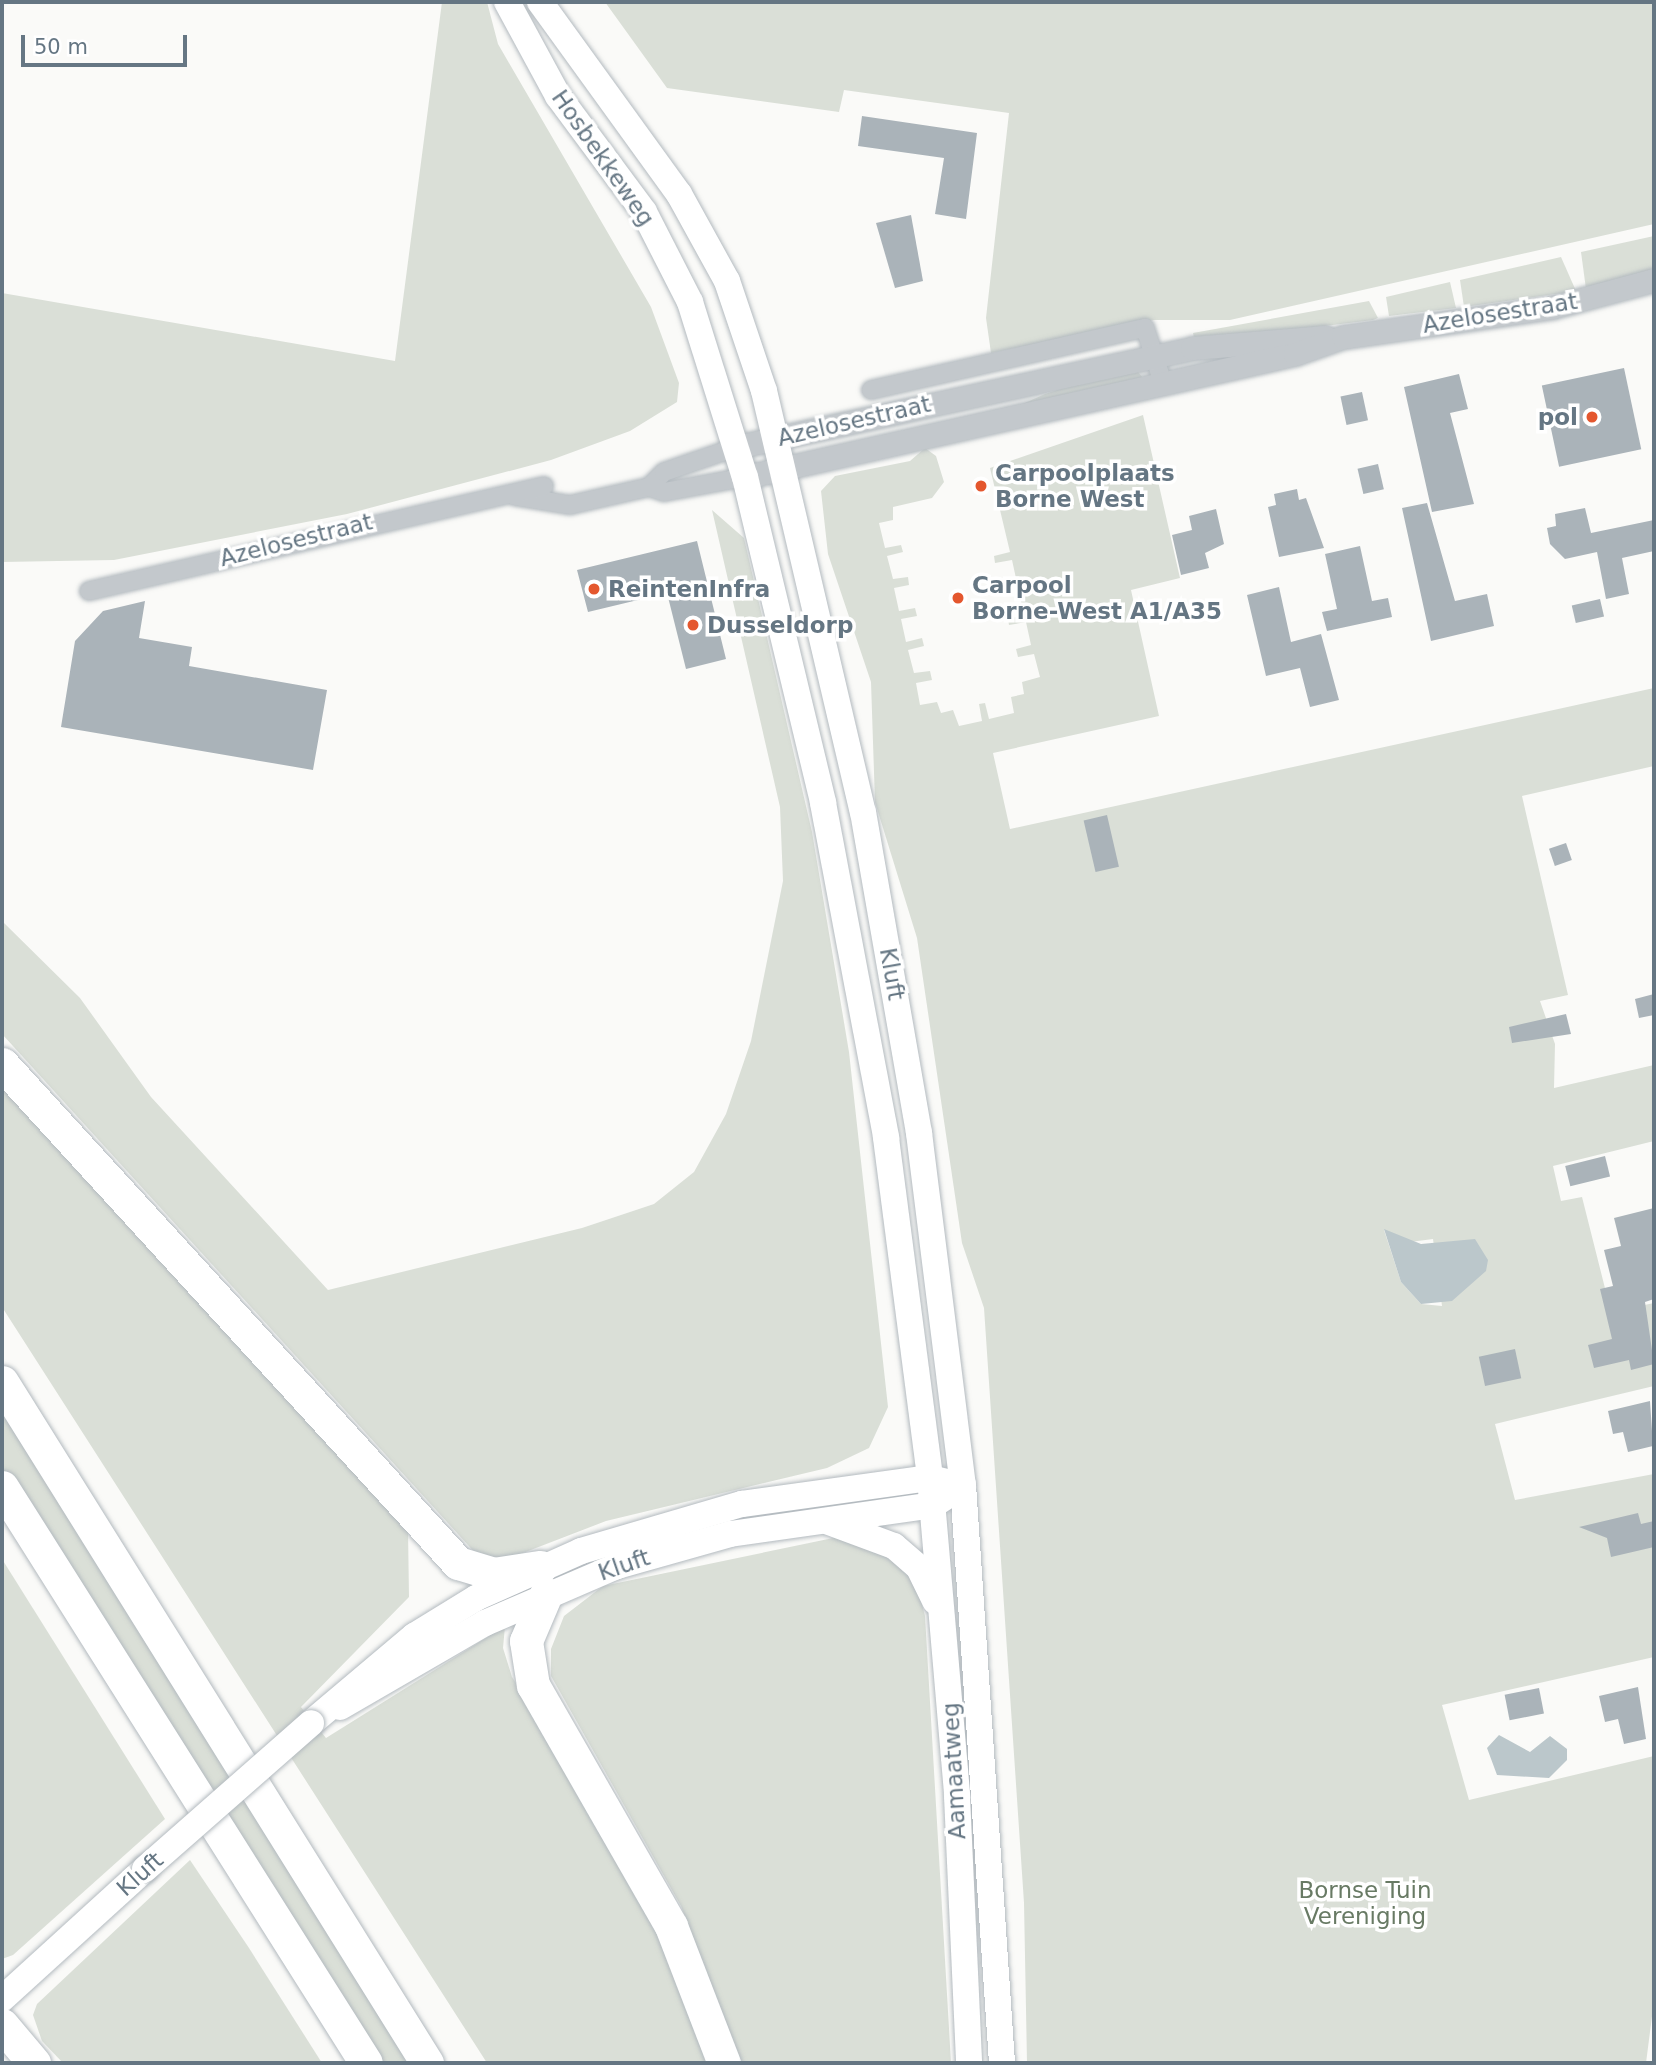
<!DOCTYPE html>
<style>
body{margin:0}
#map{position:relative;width:1656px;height:2065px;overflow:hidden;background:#fafaf8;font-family:"DejaVu Sans",sans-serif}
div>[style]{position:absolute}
.green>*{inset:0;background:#dadfd7}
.water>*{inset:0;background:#bbc7cb}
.building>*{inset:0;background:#aab3b9;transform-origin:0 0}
.roads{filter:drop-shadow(0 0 2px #b3babf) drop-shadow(0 0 2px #b3babf)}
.minor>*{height:18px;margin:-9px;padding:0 9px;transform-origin:9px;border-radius:9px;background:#c3c8cc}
.tertiary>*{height:23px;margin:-11.5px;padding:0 11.5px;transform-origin:11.5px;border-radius:11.5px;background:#c3c8cc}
.secondary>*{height:26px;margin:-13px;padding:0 13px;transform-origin:13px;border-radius:13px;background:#fff}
.motorway>*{height:33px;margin:-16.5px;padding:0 16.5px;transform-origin:16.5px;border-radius:16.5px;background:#fff}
.bridges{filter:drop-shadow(0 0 2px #b3babf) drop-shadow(0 0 2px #b3babf)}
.secondary-bridge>*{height:26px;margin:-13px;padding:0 13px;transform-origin:13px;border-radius:13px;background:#fff}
.dots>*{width:19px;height:19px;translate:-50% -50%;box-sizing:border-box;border:4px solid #fff;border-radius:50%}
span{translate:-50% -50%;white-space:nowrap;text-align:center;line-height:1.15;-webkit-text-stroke:7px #fff;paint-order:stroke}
.street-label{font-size:23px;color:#657683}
.poi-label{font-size:23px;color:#657683;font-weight:700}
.right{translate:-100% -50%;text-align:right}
.left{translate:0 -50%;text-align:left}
.park-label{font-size:23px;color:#687a64}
.frame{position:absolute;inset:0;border:4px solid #657683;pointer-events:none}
.scale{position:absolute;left:21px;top:35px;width:166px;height:32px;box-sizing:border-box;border:4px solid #657683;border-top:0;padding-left:9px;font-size:21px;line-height:24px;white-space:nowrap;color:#657683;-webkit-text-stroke:5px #fff;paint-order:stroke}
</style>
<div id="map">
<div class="green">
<i style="clip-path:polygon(442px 2px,487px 2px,498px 44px,651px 307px,679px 383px,677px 402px,630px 431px,551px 460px,347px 514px,114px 560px,2px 562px,2px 293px,395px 361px)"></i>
<i style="clip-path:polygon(605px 2px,1654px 2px,1654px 224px,1230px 320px,1154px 320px,991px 353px,986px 318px,1009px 113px,844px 90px,839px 112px,667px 88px)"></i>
<i style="clip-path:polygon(1654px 236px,1654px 269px,1586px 289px,1581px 252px)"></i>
<i style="clip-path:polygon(1561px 257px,1576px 291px,1464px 307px,1460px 280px)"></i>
<i style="clip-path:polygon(1450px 282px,1456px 308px,1389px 316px,1386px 297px)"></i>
<i style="clip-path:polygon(1369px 301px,1378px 318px,1373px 320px,1195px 342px,1193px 333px)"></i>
<i style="clip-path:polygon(1133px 366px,1143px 378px,1014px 408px,1045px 394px)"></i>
<i style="clip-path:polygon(evenodd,1143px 415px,1180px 578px,1131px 590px,1159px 716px,993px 753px,1010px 829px,1654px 688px,1654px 766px,1522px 796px,1568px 995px,1540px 1001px,1555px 1044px,1554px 1088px,1654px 1065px,1654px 1141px,1553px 1166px,1561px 1201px,1582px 1197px,1611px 1312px,1654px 1303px,1654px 1386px,1495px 1424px,1515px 1500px,1654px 1474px,1654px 1657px,1442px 1705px,1469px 1800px,1654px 1756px,1654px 2001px,1646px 2063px,1027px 2063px,1024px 1903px,984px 1308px,962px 1243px,917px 938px,875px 802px,871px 682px,828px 554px,821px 491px,835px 476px,910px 461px,925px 448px,936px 456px,944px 482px,932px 498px,893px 507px,893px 520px,879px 523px,885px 548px,901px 545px,903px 552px,887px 556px,893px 579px,908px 577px,909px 585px,894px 588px,899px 611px,915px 608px,917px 616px,901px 619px,906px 642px,922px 638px,924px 646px,908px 650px,914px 673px,930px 671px,932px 680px,916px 683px,920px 705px,937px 702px,941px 713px,953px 710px,959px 726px,982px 721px,979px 704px,985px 703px,989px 719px,1014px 713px,1011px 697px,1024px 694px,1022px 682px,1040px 677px,1034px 654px,1018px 657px,1016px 649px,1031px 645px,1026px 622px,1009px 625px,1008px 619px,1024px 615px,1012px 560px,995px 563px,994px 556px,1010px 552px,990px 468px,1143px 415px,1384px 1230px,1410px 1242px,1433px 1239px,1442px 1306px,1421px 1304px,1401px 1282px,1384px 1230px)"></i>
<i style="clip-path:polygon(712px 510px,744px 538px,812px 832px,849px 1052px,888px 1407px,869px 1448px,827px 1468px,606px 1521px,510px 1558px,478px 1556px,2px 1034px,2px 921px,80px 998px,151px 1097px,328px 1290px,582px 1228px,654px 1204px,694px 1172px,726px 1114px,751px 1041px,783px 881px,780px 807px)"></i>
<i style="clip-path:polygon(2px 1081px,408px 1530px,409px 1597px,301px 1707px,326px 1738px,505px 1626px,503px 1648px,512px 1677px,623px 1851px,714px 2063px,487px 2063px,2px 1307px)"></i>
<i style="clip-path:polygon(2px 1413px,413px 2063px,374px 2063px,225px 1828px,2px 1468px)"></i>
<i style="clip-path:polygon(838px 1537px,866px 1540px,916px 1581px,925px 1616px,951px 2063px,741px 2063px,681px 1906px,551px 1676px,551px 1649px,564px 1616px,603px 1586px)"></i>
<i style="clip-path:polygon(2px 1559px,165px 1819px,13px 1955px,2px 1959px)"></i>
<i style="clip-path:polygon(190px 1860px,249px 1948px,322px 2063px,63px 2063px,42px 2041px,33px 2015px,37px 2004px)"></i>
</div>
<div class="water">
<i style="clip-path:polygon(1384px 1229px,1421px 1244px,1475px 1239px,1488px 1260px,1486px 1271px,1452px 1301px,1421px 1304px,1401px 1282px)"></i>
<i style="clip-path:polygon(1499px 1735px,1530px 1752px,1550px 1736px,1567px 1749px,1567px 1760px,1549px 1778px,1497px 1775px,1487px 1748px)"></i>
</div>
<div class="building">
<i style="clip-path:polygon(862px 116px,977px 133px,966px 219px,935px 214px,944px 158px,858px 146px)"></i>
<i style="clip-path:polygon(911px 215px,923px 281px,895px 288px,876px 223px)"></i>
<i style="left:1624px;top:368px;width:83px;height:84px;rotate:78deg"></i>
<i style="clip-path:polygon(1459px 374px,1468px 409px,1450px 413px,1474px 504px,1432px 512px,1404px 387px)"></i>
<i style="left:1362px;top:392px;width:29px;height:22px;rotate:78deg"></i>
<i style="left:1378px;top:464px;width:26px;height:21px;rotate:77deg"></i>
<i style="clip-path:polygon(1297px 489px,1299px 500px,1306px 498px,1324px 548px,1279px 557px,1268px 507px,1276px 505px,1274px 494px)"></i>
<i style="clip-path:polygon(1427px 503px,1455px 601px,1487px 594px,1494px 626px,1431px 641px,1402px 508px)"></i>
<i style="clip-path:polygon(1585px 508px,1591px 533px,1654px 520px,1654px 551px,1622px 558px,1629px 594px,1606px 599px,1597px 552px,1565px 559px,1550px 544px,1547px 528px,1556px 526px,1555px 514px)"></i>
<i style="clip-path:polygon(1216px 509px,1224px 544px,1205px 553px,1209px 568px,1181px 575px,1172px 535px,1192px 530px,1189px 516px)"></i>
<i style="clip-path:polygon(697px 541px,726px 659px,686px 669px,667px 593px,588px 612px,577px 570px)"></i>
<i style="clip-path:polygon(1360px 546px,1372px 601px,1388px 598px,1392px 617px,1327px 631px,1322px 612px,1337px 609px,1325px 554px)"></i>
<i style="clip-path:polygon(1279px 587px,1291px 642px,1321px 634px,1339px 700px,1310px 707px,1300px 668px,1266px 676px,1247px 595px)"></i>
<i style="left:1600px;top:599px;width:18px;height:29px;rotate:77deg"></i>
<i style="clip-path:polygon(145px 601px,139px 638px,192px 647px,189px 666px,327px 690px,313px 770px,61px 727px,75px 641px,103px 611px)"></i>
<i style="left:1107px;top:815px;width:53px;height:24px;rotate:77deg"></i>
<i style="left:1566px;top:843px;width:18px;height:18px;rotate:71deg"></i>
<i style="clip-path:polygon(1654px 994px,1654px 1015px,1639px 1018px,1635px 999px)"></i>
<i style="clip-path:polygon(1566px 1014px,1571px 1034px,1512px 1043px,1509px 1027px)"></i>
<i style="left:1605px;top:1156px;width:21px;height:41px;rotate:76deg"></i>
<i style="clip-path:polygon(1654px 1208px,1654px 1299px,1645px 1302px,1654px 1364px,1631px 1370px,1629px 1360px,1594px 1368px,1588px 1345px,1612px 1339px,1600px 1289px,1613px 1286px,1604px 1250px,1621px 1246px,1614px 1218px)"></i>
<i style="left:1515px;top:1349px;width:30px;height:37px;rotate:78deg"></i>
<i style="clip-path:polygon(1650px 1401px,1653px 1446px,1628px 1452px,1623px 1432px,1613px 1434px,1608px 1411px)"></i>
<i style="clip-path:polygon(1638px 1513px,1641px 1524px,1654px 1521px,1654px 1547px,1611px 1557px,1607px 1538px,1579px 1527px)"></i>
<i style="clip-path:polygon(1638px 1687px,1646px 1739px,1624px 1744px,1618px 1719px,1605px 1722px,1599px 1696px)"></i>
<i style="left:1539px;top:1688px;width:26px;height:35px;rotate:79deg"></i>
</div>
<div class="roads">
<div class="minor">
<i style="left:871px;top:390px;width:281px;rotate:-12.8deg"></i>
<i style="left:1145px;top:328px;width:58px;rotate:71.9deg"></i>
<i style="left:649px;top:487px;width:16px;rotate:18deg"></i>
<i style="left:664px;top:492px;width:82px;rotate:-10.5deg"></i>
<i style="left:515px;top:496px;width:56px;rotate:9.3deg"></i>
<i style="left:570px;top:505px;width:81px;rotate:-12.8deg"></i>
<i style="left:649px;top:487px;width:21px;rotate:-45deg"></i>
<i style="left:664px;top:472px;width:76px;rotate:-19.1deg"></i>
<i style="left:89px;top:591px;width:467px;rotate:-13deg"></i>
</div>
<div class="tertiary">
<i style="left:736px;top:447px;width:467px;rotate:-12.2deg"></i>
<i style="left:1192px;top:348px;width:134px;rotate:-4.7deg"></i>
<i style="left:745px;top:477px;width:564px;rotate:-12.61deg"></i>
<i style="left:1295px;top:354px;width:51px;rotate:-19.5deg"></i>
<i style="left:1343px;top:337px;width:212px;rotate:-8.1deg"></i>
<i style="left:1553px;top:307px;width:105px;rotate:-15deg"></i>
</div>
<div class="secondary">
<i style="left:507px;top:2px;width:107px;rotate:61.5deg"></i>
<i style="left:558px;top:96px;width:144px;rotate:53.4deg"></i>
<i style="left:644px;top:212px;width:101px;rotate:62.9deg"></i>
<i style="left:690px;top:302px;width:183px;rotate:72.6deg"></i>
<i style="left:745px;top:477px;width:335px;rotate:76.5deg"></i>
<i style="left:823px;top:803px;width:341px;rotate:79.3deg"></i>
<i style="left:886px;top:1138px;width:343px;rotate:82.6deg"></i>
<i style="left:930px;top:1478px;width:319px;rotate:85.1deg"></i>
<i style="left:957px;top:1796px;width:267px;rotate:87.4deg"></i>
<i style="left:540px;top:2px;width:237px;rotate:54.1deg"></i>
<i style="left:679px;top:194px;width:99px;rotate:61.1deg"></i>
<i style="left:727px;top:281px;width:116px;rotate:71.4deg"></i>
<i style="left:764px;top:391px;width:432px;rotate:76.8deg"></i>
<i style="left:863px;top:812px;width:326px;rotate:80.1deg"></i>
<i style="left:919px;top:1133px;width:355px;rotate:82.9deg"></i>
<i style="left:963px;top:1485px;width:579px;rotate:86.14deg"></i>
<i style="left:829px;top:1522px;width:69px;rotate:20.3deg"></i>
<i style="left:894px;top:1546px;width:33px;rotate:41deg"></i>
<i style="left:919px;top:1568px;width:37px;rotate:64deg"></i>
<i style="left:340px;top:1707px;width:168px;rotate:-30.1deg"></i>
<i style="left:485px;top:1623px;width:144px;rotate:-23.4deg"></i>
<i style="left:617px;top:1566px;width:117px;rotate:-15.8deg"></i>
<i style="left:730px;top:1534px;width:205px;rotate:-8.1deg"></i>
<i style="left:933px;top:1505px;width:17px;rotate:-33deg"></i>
<i style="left:311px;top:1723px;width:135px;rotate:-40.2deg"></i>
<i style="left:414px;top:1636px;width:73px;rotate:-31.5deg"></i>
<i style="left:476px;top:1598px;width:115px;rotate:-24.1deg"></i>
<i style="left:581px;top:1551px;width:168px;rotate:-16.3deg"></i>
<i style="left:742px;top:1504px;width:190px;rotate:-7.9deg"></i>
<i style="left:930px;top:1478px;width:17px;rotate:13deg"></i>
<i style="left:2px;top:1999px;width:193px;rotate:-42.3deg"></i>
</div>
<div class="motorway">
<i style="left:2px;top:1064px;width:676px;rotate:47.58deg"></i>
<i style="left:458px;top:1563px;width:37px;rotate:17deg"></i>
<i style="left:493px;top:1574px;width:48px;rotate:-8.5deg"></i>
<i style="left:2px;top:1382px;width:803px;rotate:58.03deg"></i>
<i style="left:2px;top:1487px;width:681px;rotate:57.71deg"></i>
<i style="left:546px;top:1594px;width:51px;rotate:113.1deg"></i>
<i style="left:526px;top:1641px;width:45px;rotate:81deg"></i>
<i style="left:533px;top:1685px;width:278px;rotate:60.2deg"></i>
<i style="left:671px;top:1926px;width:147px;rotate:68.9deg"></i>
<i style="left:2px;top:2025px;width:50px;rotate:49.9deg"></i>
</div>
</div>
<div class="bridges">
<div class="secondary-bridge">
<i style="left:145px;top:1869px;width:221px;rotate:-41.3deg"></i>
</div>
</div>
<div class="dots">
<i style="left:1592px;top:417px;background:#e4572e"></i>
<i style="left:981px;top:486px;background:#e4572e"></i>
<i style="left:594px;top:589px;background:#e4572e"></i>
<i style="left:958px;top:598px;background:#e4572e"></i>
<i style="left:693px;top:625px;background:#e4572e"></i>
</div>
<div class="street-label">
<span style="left:603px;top:158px;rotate:55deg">Hosbekkeweg</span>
<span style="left:1500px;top:313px;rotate:-9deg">Azelosestraat</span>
<span style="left:854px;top:421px;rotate:-13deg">Azelosestraat</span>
<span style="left:296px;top:540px;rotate:-14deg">Azelosestraat</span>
<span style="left:892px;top:974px;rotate:80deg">Kluft</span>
<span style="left:624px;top:1565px;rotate:-19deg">Kluft</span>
<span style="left:954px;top:1771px;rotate:-93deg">Aamaatweg</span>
<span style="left:140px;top:1874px;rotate:-42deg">Kluft</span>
</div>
<div class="poi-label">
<span class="right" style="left:1578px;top:417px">pol</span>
<span class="left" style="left:995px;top:486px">Carpoolplaats<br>Borne West</span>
<span class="left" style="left:972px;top:598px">Carpool<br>Borne-West A1/A35</span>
<span class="left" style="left:608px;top:589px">ReintenInfra</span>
<span class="left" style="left:707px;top:625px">Dusseldorp</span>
</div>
<div class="park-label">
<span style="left:1365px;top:1903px">Bornse Tuin<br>Vereniging</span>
</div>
<div class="frame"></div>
<div class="scale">50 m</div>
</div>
